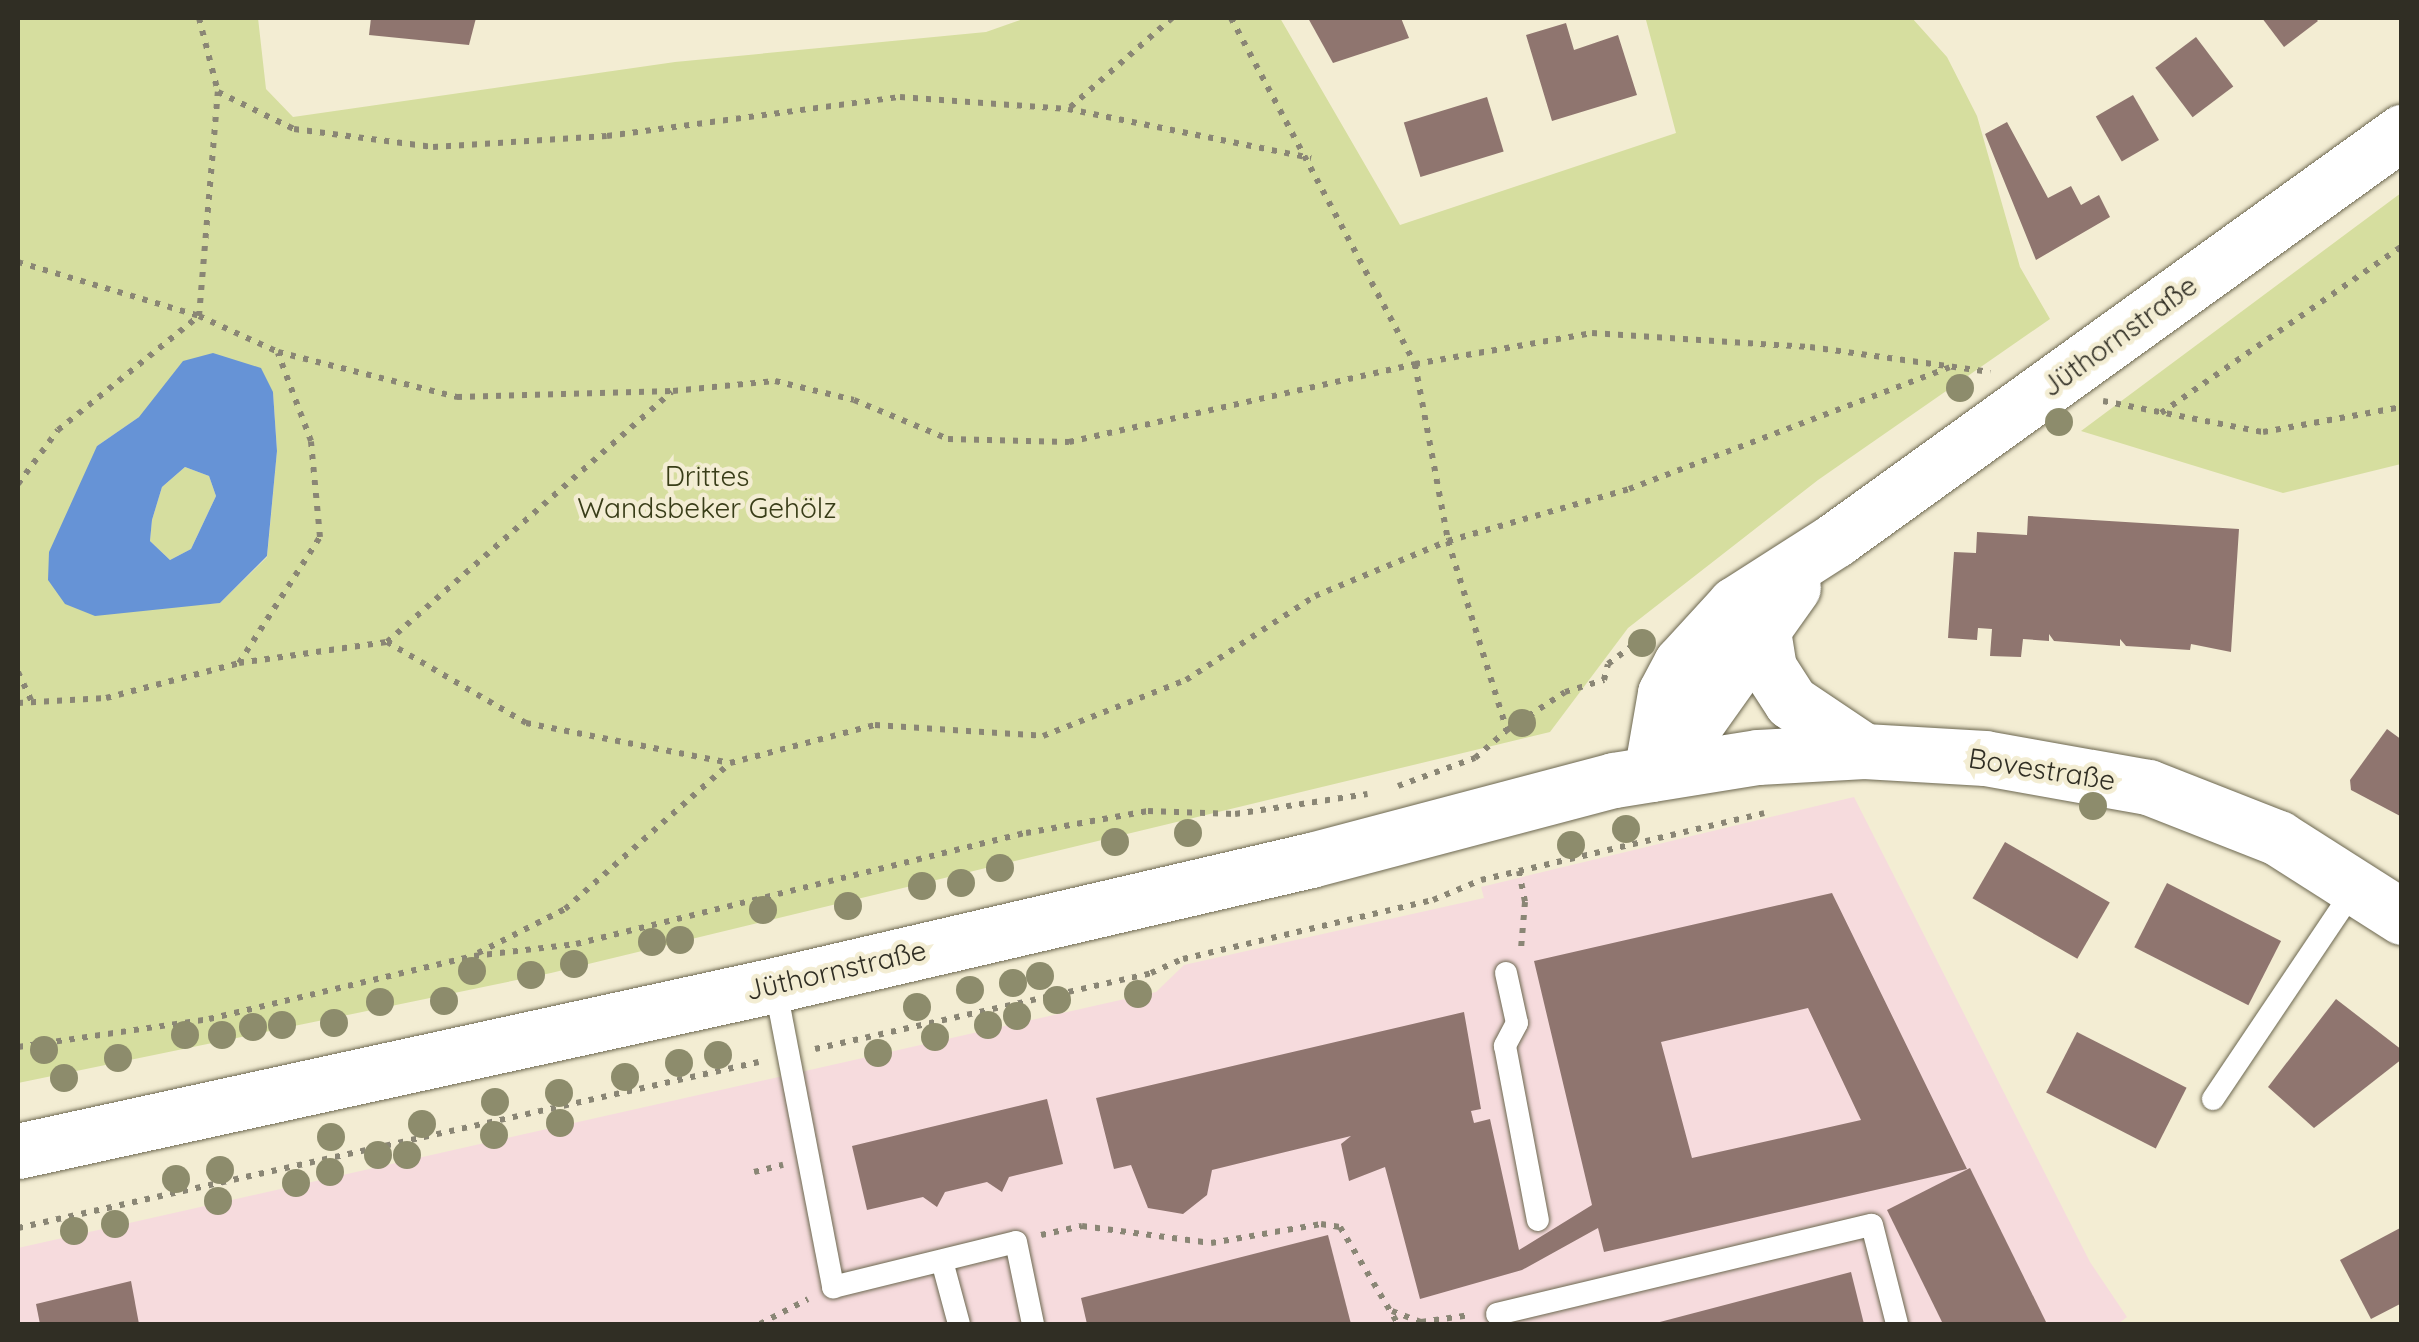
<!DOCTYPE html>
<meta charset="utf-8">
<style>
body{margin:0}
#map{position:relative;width:2419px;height:1342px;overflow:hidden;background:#f3edd3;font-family:Quicksand,sans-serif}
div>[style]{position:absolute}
.medical>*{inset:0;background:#f6dbdd}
.green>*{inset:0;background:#d6de9f}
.water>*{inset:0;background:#6693d6}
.building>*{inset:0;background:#8f756f;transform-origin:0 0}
.path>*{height:6px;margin-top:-3px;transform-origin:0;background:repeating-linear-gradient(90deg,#8a8675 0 5px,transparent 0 13px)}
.roads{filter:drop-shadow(0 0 2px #6c6750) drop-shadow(0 0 2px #6c6750)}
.lane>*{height:22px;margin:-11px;padding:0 11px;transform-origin:11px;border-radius:11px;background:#fff}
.secondary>*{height:55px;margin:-27.5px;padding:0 27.5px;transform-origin:27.5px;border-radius:27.5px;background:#fff}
.trees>*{width:28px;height:28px;margin:-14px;border-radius:50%;background:#8d8c6c}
span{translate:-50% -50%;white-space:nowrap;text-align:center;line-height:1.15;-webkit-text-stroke:9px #f3edd3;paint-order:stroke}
.street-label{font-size:28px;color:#302e24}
.park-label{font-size:28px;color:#393d18}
.frame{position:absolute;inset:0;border:20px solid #302e24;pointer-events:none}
</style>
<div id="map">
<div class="medical">
<i style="clip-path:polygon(1854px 797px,2090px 1262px,2127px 1317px,2118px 1324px,18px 1324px,18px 1248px,1156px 992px,1184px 965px,1484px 898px,1481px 887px)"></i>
</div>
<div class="green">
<i style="clip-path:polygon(evenodd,18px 18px,258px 18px,266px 89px,293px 117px,675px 62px,986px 32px,1026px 18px,1280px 18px,1400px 225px,1676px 133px,1646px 20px,1650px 18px,1912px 18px,1947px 57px,1977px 116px,2020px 267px,2050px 319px,1818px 480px,1628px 628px,1550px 732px,551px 973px,18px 1083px,18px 18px,273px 392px,277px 451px,267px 557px,220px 603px,167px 607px,97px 446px,139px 417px,273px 392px)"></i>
<i style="clip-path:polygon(2401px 193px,2401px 464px,2283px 493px,2081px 431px)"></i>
<i style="clip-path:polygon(185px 467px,209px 476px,216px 496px,191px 549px,170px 560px,150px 541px,152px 520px,162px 487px)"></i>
</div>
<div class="water">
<i style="clip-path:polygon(evenodd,213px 353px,261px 368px,273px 392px,277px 451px,267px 556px,220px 603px,95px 616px,65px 604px,48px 580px,49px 552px,97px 446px,139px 417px,183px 361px,213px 353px,185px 467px,209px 476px,216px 496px,191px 549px,170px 560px,150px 541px,152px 520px,162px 487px,185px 467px)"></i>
</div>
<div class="building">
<i style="clip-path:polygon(371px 18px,476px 18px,469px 45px,369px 35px)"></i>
<i style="clip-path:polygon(1308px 18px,1401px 18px,1409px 38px,1333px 63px)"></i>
<i style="clip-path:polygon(2262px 18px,2315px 18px,2318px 21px,2284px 47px)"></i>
<i style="clip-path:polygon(1566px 23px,1574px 50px,1618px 35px,1637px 95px,1552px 121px,1526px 35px)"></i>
<i style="left:2196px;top:37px;width:62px;height:51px;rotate:53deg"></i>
<i style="left:2133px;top:95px;width:52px;height:43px;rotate:60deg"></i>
<i style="left:1487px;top:97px;width:57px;height:87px;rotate:73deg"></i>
<i style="clip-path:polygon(2007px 122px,2048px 198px,2071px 186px,2081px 205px,2099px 195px,2110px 217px,2036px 260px,1985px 134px)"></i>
<i style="clip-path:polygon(2028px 516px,2239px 529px,2231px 652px,2191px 644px,2190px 650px,2126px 646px,2120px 639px,2120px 646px,2054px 641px,2049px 634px,2049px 641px,2023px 639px,2021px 657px,1990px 656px,1992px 629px,1978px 628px,1977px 640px,1948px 638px,1954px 552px,1976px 553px,1977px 532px,2027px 535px)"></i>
<i style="clip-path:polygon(2387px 729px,2402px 740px,2402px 817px,2351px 790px,2350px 780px)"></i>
<i style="left:2005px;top:842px;width:121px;height:65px;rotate:30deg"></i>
<i style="left:2167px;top:883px;width:128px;height:72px;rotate:27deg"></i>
<i style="clip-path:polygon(evenodd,1832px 893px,1967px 1169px,1604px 1252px,1598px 1228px,1522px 1270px,1420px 1299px,1385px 1167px,1349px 1181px,1341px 1144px,1351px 1136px,1212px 1170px,1207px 1195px,1183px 1214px,1148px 1208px,1131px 1165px,1114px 1169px,1096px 1098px,1464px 1012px,1481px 1109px,1471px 1111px,1474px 1123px,1490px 1119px,1519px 1250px,1592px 1205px,1534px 961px,1832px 893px,1808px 1008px,1861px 1120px,1692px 1158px,1661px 1042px,1808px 1008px)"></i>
<i style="clip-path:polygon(2336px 999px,2402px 1050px,2402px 1059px,2314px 1128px,2268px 1087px)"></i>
<i style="left:2077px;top:1032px;width:123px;height:68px;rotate:27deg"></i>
<i style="clip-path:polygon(1047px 1099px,1063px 1164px,1009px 1177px,1002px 1192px,987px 1182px,945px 1192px,937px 1207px,923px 1197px,867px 1210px,852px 1146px)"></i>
<i style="clip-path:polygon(1970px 1168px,2047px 1324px,1943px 1324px,1887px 1210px)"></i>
<i style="clip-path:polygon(2402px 1227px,2402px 1303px,2371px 1319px,2340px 1260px)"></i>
<i style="clip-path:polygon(1328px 1235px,1351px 1324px,1087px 1324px,1081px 1298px)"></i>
<i style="clip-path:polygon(1851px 1272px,1864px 1324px,1656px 1324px,1656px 1323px)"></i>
<i style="clip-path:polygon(131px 1281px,139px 1324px,40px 1324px,36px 1304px)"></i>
</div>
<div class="path">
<i style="left:199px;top:18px;width:76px;rotate:75.6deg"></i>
<i style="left:218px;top:92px;width:85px;rotate:26deg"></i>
<i style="left:294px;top:129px;width:140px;rotate:7.4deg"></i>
<i style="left:433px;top:147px;width:174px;rotate:-3.6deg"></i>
<i style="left:607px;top:136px;width:296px;rotate:-7.6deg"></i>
<i style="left:900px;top:97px;width:168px;rotate:4.1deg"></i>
<i style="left:1172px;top:18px;width:138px;rotate:138.8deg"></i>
<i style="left:1068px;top:109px;width:248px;rotate:11.4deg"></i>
<i style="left:1231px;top:18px;width:392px;rotate:62deg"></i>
<i style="left:1415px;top:364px;width:180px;rotate:79.4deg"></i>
<i style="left:1448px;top:541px;width:198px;rotate:72.7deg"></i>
<i style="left:1507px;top:730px;width:69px;rotate:-33.2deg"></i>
<i style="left:1565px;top:692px;width:41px;rotate:-17.1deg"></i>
<i style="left:1604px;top:680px;width:16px;rotate:-76deg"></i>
<i style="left:1608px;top:664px;width:38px;rotate:-37deg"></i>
<i style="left:18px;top:262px;width:189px;rotate:16.6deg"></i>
<i style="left:199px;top:316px;width:87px;rotate:24.5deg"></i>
<i style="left:278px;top:352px;width:185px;rotate:14.1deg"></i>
<i style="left:457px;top:397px;width:216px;rotate:-1.6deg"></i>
<i style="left:673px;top:391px;width:102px;rotate:-5.6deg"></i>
<i style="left:775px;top:381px;width:81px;rotate:13.5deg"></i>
<i style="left:854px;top:400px;width:102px;rotate:22.5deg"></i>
<i style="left:948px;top:439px;width:121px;rotate:1.4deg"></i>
<i style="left:1069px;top:442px;width:355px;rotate:-12.7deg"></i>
<i style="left:1415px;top:364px;width:180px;rotate:-9.9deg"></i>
<i style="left:1592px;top:333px;width:218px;rotate:3.7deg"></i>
<i style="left:1810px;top:347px;width:182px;rotate:7.9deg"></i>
<i style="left:2103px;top:401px;width:163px;rotate:11deg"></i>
<i style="left:2263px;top:432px;width:141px;rotate:-10.2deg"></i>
<i style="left:2161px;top:413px;width:293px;rotate:-34.7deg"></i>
<i style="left:18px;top:484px;width:67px;rotate:-53.5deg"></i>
<i style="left:58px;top:430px;width:181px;rotate:-39deg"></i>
<i style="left:199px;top:316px;width:225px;rotate:-85.2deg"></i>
<i style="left:387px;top:642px;width:379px;rotate:-41.3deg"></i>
<i style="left:239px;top:663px;width:150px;rotate:-57.3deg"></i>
<i style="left:320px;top:537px;width:96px;rotate:-95.4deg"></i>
<i style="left:311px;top:441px;width:94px;rotate:-110.6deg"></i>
<i style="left:18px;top:672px;width:33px;rotate:65deg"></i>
<i style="left:18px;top:703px;width:88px;rotate:-3.3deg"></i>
<i style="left:106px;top:698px;width:138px;rotate:-14.7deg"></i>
<i style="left:239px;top:663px;width:149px;rotate:-8.1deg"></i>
<i style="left:387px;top:642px;width:161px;rotate:30.2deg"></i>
<i style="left:526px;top:723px;width:208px;rotate:11.1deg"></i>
<i style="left:730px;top:763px;width:150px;rotate:-14.7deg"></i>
<i style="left:875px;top:725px;width:168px;rotate:3.7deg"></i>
<i style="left:1043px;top:736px;width:154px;rotate:-21.4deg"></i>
<i style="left:1186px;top:680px;width:154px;rotate:-33.1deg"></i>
<i style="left:1315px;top:596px;width:144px;rotate:-22.5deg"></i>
<i style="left:1448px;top:541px;width:188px;rotate:-16deg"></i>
<i style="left:1629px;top:489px;width:343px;rotate:-20.8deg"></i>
<i style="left:1398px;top:786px;width:82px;rotate:-20deg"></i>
<i style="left:1475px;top:758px;width:43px;rotate:-41.2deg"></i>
<i style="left:1519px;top:871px;width:32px;rotate:79deg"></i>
<i style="left:1525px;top:902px;width:47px;rotate:94.9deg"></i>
<i style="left:478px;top:953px;width:97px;rotate:-26.8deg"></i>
<i style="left:565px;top:909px;width:219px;rotate:-41.5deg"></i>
<i style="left:18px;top:1047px;width:193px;rotate:-8.3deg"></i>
<i style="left:209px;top:1019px;width:272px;rotate:-13.4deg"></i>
<i style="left:474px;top:956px;width:103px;rotate:-6.7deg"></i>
<i style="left:576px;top:944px;width:463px;rotate:-13.9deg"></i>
<i style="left:1026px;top:833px;width:124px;rotate:-10.2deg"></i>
<i style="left:1148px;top:811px;width:87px;rotate:2deg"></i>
<i style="left:1235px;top:814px;width:134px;rotate:-8.6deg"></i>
<i style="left:815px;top:1049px;width:344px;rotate:-12.7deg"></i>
<i style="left:1151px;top:973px;width:35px;rotate:-24deg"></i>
<i style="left:1183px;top:959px;width:257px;rotate:-13.3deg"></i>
<i style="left:1433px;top:900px;width:52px;rotate:-22.6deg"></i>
<i style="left:1481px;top:880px;width:291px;rotate:-13.3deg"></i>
<i style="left:754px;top:1172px;width:30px;rotate:-14deg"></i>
<i style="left:18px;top:1228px;width:759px;rotate:-12.63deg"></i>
<i style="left:1041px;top:1235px;width:42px;rotate:-12.4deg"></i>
<i style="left:1082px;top:1226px;width:130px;rotate:7.5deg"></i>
<i style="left:1211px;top:1243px;width:112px;rotate:-9.8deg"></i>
<i style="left:1321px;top:1224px;width:19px;rotate:9deg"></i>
<i style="left:1340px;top:1227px;width:113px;rotate:59.1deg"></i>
<i style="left:1392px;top:1311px;width:31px;rotate:21deg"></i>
<i style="left:1421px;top:1322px;width:50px;rotate:-8deg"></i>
<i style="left:760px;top:1324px;width:54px;rotate:-27.5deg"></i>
</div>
<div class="roads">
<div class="lane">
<i style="left:1506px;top:973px;width:51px;rotate:77.6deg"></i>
<i style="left:1517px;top:1023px;width:26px;rotate:118deg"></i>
<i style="left:1505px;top:1046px;width:177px;rotate:79.3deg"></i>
<i style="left:775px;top:985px;width:308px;rotate:79.1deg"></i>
<i style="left:833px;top:1287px;width:188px;rotate:-13.8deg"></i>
<i style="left:1016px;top:1242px;width:84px;rotate:78.3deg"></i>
<i style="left:2213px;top:1099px;width:257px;rotate:-56.1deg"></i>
<i style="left:942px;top:1261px;width:65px;rotate:74.9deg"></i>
<i style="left:1497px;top:1314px;width:385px;rotate:-13.4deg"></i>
<i style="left:1872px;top:1225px;width:102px;rotate:75.8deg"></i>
</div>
<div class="secondary">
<i style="left:1762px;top:625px;width:44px;rotate:80.8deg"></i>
<i style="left:1769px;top:668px;width:40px;rotate:57.1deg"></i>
<i style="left:1791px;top:702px;width:88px;rotate:33.9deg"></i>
<i style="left:1651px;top:774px;width:82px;rotate:-80.2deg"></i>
<i style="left:1665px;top:693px;width:34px;rotate:-62deg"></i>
<i style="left:1681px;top:663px;width:80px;rotate:-47.5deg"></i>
<i style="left:1735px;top:604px;width:119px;rotate:-32.6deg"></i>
<i style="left:1835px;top:540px;width:699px;rotate:-35.74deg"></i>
<i style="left:1651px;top:774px;width:54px;rotate:-46.5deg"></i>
<i style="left:1688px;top:735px;width:181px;rotate:-54.6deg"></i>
<i style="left:18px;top:1151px;width:775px;rotate:-12.37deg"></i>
<i style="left:775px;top:985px;width:550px;rotate:-13.13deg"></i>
<i style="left:1311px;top:860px;width:313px;rotate:-14.8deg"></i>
<i style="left:1614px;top:780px;width:146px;rotate:-9.1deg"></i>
<i style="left:1758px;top:757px;width:106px;rotate:-3.2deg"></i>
<i style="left:1864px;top:751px;width:121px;rotate:3.3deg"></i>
<i style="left:1985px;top:758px;width:166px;rotate:10.1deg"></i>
<i style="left:2148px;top:787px;width:140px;rotate:21.4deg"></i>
<i style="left:2278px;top:838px;width:147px;rotate:32.5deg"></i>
</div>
</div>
<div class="trees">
<i style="left:1960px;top:388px"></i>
<i style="left:2059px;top:422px"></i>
<i style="left:1642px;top:643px"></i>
<i style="left:1522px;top:723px"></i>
<i style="left:2093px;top:806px"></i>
<i style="left:1626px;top:829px"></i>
<i style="left:1188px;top:833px"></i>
<i style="left:1115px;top:842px"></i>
<i style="left:1571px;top:845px"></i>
<i style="left:1000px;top:868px"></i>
<i style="left:961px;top:883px"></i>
<i style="left:922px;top:886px"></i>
<i style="left:848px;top:906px"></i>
<i style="left:763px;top:910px"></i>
<i style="left:680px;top:940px"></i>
<i style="left:652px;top:942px"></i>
<i style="left:574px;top:964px"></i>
<i style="left:472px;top:971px"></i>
<i style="left:531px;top:975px"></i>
<i style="left:1040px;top:976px"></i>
<i style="left:1013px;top:983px"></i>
<i style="left:970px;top:990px"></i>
<i style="left:1138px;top:994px"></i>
<i style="left:1057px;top:1000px"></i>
<i style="left:444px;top:1001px"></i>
<i style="left:380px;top:1002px"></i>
<i style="left:917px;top:1007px"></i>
<i style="left:1017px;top:1016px"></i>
<i style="left:334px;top:1023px"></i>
<i style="left:282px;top:1025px"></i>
<i style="left:988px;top:1025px"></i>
<i style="left:253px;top:1027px"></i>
<i style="left:185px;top:1035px"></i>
<i style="left:222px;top:1035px"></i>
<i style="left:935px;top:1037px"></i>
<i style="left:44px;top:1050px"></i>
<i style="left:878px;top:1053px"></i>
<i style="left:718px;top:1055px"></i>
<i style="left:118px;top:1058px"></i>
<i style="left:679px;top:1063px"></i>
<i style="left:625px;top:1077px"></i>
<i style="left:64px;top:1078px"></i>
<i style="left:559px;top:1093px"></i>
<i style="left:495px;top:1102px"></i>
<i style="left:560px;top:1123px"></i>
<i style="left:422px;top:1124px"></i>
<i style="left:494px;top:1135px"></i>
<i style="left:331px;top:1137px"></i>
<i style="left:378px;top:1155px"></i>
<i style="left:407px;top:1155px"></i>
<i style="left:220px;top:1170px"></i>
<i style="left:330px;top:1172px"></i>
<i style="left:176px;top:1179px"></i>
<i style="left:296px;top:1183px"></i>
<i style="left:218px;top:1201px"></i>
<i style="left:115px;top:1224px"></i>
<i style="left:74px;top:1231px"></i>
</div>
<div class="street-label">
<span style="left:2119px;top:336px;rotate:-36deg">Jüthornstraße</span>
<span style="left:2042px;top:769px;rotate:9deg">Bovestraße</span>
<span style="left:836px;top:970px;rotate:-13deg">Jüthornstraße</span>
</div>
<div class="park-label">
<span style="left:707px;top:492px">Drittes<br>Wandsbeker Gehölz</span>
</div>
<div class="frame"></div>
</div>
